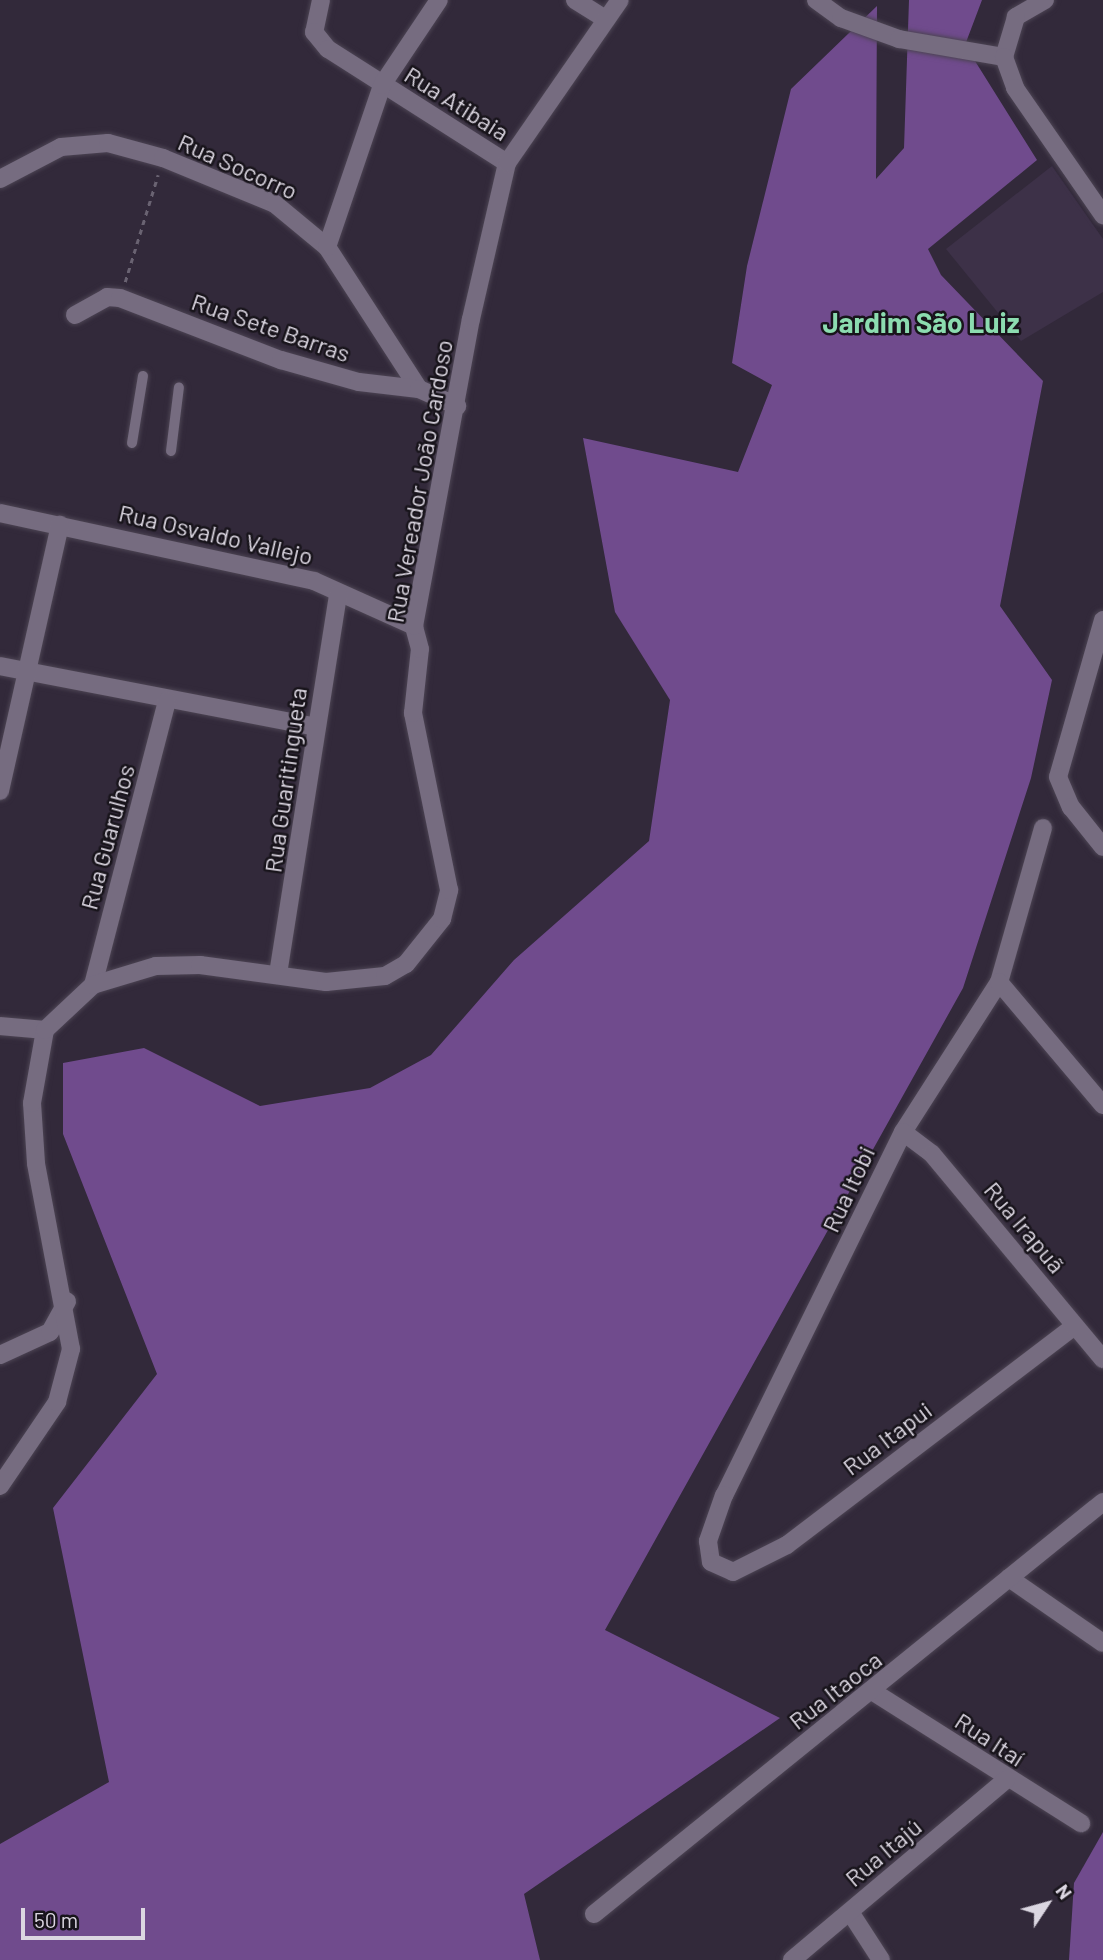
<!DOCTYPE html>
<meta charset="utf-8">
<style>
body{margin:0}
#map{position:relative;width:1103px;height:1960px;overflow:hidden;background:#32293a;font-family:Barlow,sans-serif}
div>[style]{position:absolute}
.built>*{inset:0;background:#3d3148}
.forest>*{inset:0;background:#704b8d}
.path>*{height:2.5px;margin-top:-1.25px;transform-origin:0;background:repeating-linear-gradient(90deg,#6a6372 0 5px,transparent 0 10px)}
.roads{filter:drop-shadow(0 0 2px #4c4453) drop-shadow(0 0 2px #4c4453)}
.lane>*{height:10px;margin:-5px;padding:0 5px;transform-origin:5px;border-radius:5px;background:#766c80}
.street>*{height:18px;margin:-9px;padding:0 9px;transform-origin:9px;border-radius:9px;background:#766c80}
span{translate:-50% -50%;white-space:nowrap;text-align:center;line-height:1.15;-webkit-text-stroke:5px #18141b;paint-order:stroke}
.street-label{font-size:24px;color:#dbd6e1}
.quarter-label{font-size:28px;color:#8cdcb0;font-weight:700}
.north{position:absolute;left:1012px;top:1869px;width:70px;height:70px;-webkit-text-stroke:5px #18141b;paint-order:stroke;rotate:54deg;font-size:19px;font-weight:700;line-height:28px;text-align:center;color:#dbd6e1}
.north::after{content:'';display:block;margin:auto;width:24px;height:32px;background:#dbd6e1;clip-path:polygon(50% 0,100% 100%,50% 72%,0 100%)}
.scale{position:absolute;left:21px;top:1908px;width:124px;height:32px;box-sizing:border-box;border:4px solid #dbd6e1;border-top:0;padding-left:9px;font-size:21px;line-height:24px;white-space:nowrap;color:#dbd6e1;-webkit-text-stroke:5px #18141b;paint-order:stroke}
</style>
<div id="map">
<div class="built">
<i style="clip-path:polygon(1052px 166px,1103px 239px,1103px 292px,1021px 341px,946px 249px)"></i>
</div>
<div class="forest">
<i style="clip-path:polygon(909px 0,982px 0,965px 45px,1037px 160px,928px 249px,941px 275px,1043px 381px,1000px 606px,1052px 680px,1031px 778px,963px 988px,605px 1630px,780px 1718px,524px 1894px,540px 1960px,0 1960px,0 1844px,109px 1782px,53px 1508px,157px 1374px,63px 1134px,63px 1063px,144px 1048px,260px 1106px,370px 1088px,431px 1055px,514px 960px,649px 841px,670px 700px,615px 612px,583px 438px,738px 472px,772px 385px,732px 363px,747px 266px,791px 89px,877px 6px,876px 179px,904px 148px)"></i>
<i style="clip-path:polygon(1103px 1832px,1103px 1960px,1069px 1960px,1074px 1883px)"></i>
</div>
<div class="path">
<i style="left:125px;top:282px;width:112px;rotate:-72.9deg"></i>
</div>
<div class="roads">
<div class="lane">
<i style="left:132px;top:443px;width:68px;rotate:-80.7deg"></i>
<i style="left:171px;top:451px;width:64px;rotate:-82.9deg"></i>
</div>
<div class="street">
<i style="left:321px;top:0;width:33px;rotate:102deg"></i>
<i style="left:314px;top:32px;width:22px;rotate:51deg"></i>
<i style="left:328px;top:49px;width:212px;rotate:32.5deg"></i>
<i style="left:575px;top:0;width:36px;rotate:32deg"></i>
<i style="left:816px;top:0;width:31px;rotate:36deg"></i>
<i style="left:841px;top:18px;width:62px;rotate:19.9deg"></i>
<i style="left:899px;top:39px;width:107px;rotate:9.7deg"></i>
<i style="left:1045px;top:0;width:34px;rotate:150deg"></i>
<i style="left:1016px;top:17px;width:42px;rotate:106.7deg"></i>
<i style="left:1004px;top:57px;width:33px;rotate:70deg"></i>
<i style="left:1015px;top:88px;width:155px;rotate:55.3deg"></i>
<i style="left:0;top:179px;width:69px;rotate:-27.7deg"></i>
<i style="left:61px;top:147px;width:47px;rotate:-4.9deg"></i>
<i style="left:108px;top:143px;width:57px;rotate:15.3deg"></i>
<i style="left:163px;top:158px;width:121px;rotate:22.3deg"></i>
<i style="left:275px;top:204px;width:67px;rotate:39.6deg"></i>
<i style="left:327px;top:247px;width:169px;rotate:57.1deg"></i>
<i style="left:327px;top:247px;width:171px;rotate:-71.2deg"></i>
<i style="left:382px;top:85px;width:102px;rotate:-56.2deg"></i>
<i style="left:75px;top:315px;width:37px;rotate:-29deg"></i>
<i style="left:107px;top:297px;width:13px;rotate:4deg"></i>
<i style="left:120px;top:298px;width:173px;rotate:21.1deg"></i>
<i style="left:281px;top:360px;width:81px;rotate:15.8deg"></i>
<i style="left:359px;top:382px;width:60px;rotate:6.7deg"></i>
<i style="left:419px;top:389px;width:42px;rotate:24.1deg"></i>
<i style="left:0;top:513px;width:321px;rotate:12.2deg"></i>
<i style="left:314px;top:581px;width:110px;rotate:24.2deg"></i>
<i style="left:1103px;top:620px;width:163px;rotate:106deg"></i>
<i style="left:1058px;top:777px;width:33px;rotate:67deg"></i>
<i style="left:1071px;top:807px;width:51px;rotate:51.3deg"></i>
<i style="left:0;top:666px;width:322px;rotate:10.9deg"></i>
<i style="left:0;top:791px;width:273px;rotate:-77.3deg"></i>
<i style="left:1043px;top:828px;width:160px;rotate:105.9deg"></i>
<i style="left:999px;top:982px;width:178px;rotate:122.6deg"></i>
<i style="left:903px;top:1132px;width:405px;rotate:116.2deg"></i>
<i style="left:724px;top:1495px;width:49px;rotate:109.2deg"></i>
<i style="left:708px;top:1541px;width:21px;rotate:82deg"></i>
<i style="left:711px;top:1562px;width:24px;rotate:24deg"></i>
<i style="left:733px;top:1572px;width:60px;rotate:-26.6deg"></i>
<i style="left:787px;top:1545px;width:361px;rotate:-37.3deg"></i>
<i style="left:278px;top:974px;width:385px;rotate:-81deg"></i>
<i style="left:999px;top:982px;width:161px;rotate:49.8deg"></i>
<i style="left:93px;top:985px;width:293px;rotate:-75.4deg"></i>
<i style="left:0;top:1026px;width:45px;rotate:5.1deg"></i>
<i style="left:903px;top:1132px;width:36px;rotate:37deg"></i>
<i style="left:932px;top:1154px;width:267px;rotate:50.2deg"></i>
<i style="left:0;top:1355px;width:55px;rotate:-24.7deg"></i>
<i style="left:50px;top:1332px;width:35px;rotate:-61deg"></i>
<i style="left:0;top:1486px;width:102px;rotate:-55.8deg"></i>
<i style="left:57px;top:1402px;width:55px;rotate:-75.2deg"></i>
<i style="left:71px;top:1349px;width:189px;rotate:-100.7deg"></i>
<i style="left:36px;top:1163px;width:60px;rotate:-93.8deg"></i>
<i style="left:32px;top:1103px;width:74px;rotate:-79.9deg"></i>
<i style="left:45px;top:1030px;width:66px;rotate:-43.2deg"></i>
<i style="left:93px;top:985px;width:66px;rotate:-16.8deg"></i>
<i style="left:156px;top:966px;width:44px;rotate:-1.3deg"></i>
<i style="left:200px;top:965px;width:127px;rotate:7.7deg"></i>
<i style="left:326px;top:982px;width:59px;rotate:-5.8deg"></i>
<i style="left:385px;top:976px;width:24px;rotate:-30deg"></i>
<i style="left:406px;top:964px;width:58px;rotate:-51.3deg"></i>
<i style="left:442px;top:919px;width:30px;rotate:-76deg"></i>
<i style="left:449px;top:890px;width:181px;rotate:-101.5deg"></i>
<i style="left:413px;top:713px;width:64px;rotate:-83.8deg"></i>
<i style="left:420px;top:649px;width:24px;rotate:-105deg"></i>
<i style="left:414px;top:626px;width:312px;rotate:-79.5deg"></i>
<i style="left:471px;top:319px;width:160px;rotate:-77deg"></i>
<i style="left:507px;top:163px;width:198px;rotate:-55.3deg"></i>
<i style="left:1009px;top:1578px;width:114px;rotate:34.7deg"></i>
<i style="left:875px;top:1693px;width:244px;rotate:32.3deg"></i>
<i style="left:850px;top:1912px;width:57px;rotate:57.1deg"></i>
<i style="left:594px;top:1914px;width:655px;rotate:-38.99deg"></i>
<i style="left:792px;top:1960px;width:280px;rotate:-40.1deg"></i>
</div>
</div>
<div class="street-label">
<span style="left:457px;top:103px;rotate:32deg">Rua Atibaia</span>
<span style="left:238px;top:166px;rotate:24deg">Rua Socorro</span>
<span style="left:271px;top:327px;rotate:19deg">Rua Sete Barras</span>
<span style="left:419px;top:481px;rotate:-80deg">Rua Vereador João Cardoso</span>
<span style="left:216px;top:534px;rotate:13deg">Rua Osvaldo Vallejo</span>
<span style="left:285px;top:780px;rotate:-82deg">Rua Guaritingueta</span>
<span style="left:107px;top:837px;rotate:-75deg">Rua Guarulhos</span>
<span style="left:848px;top:1189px;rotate:-65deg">Rua Itobi</span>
<span style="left:1025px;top:1227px;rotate:50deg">Rua Irapuã</span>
<span style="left:887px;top:1438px;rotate:-37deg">Rua Itapui</span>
<span style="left:835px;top:1690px;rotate:-38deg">Rua Itaoca</span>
<span style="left:990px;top:1739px;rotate:33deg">Rua Itaí</span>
<span style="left:883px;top:1852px;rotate:-40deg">Rua Itajú</span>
</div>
<div class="quarter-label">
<span style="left:921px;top:322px">Jardim São Luiz</span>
</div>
<div class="north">N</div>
<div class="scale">50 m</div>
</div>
